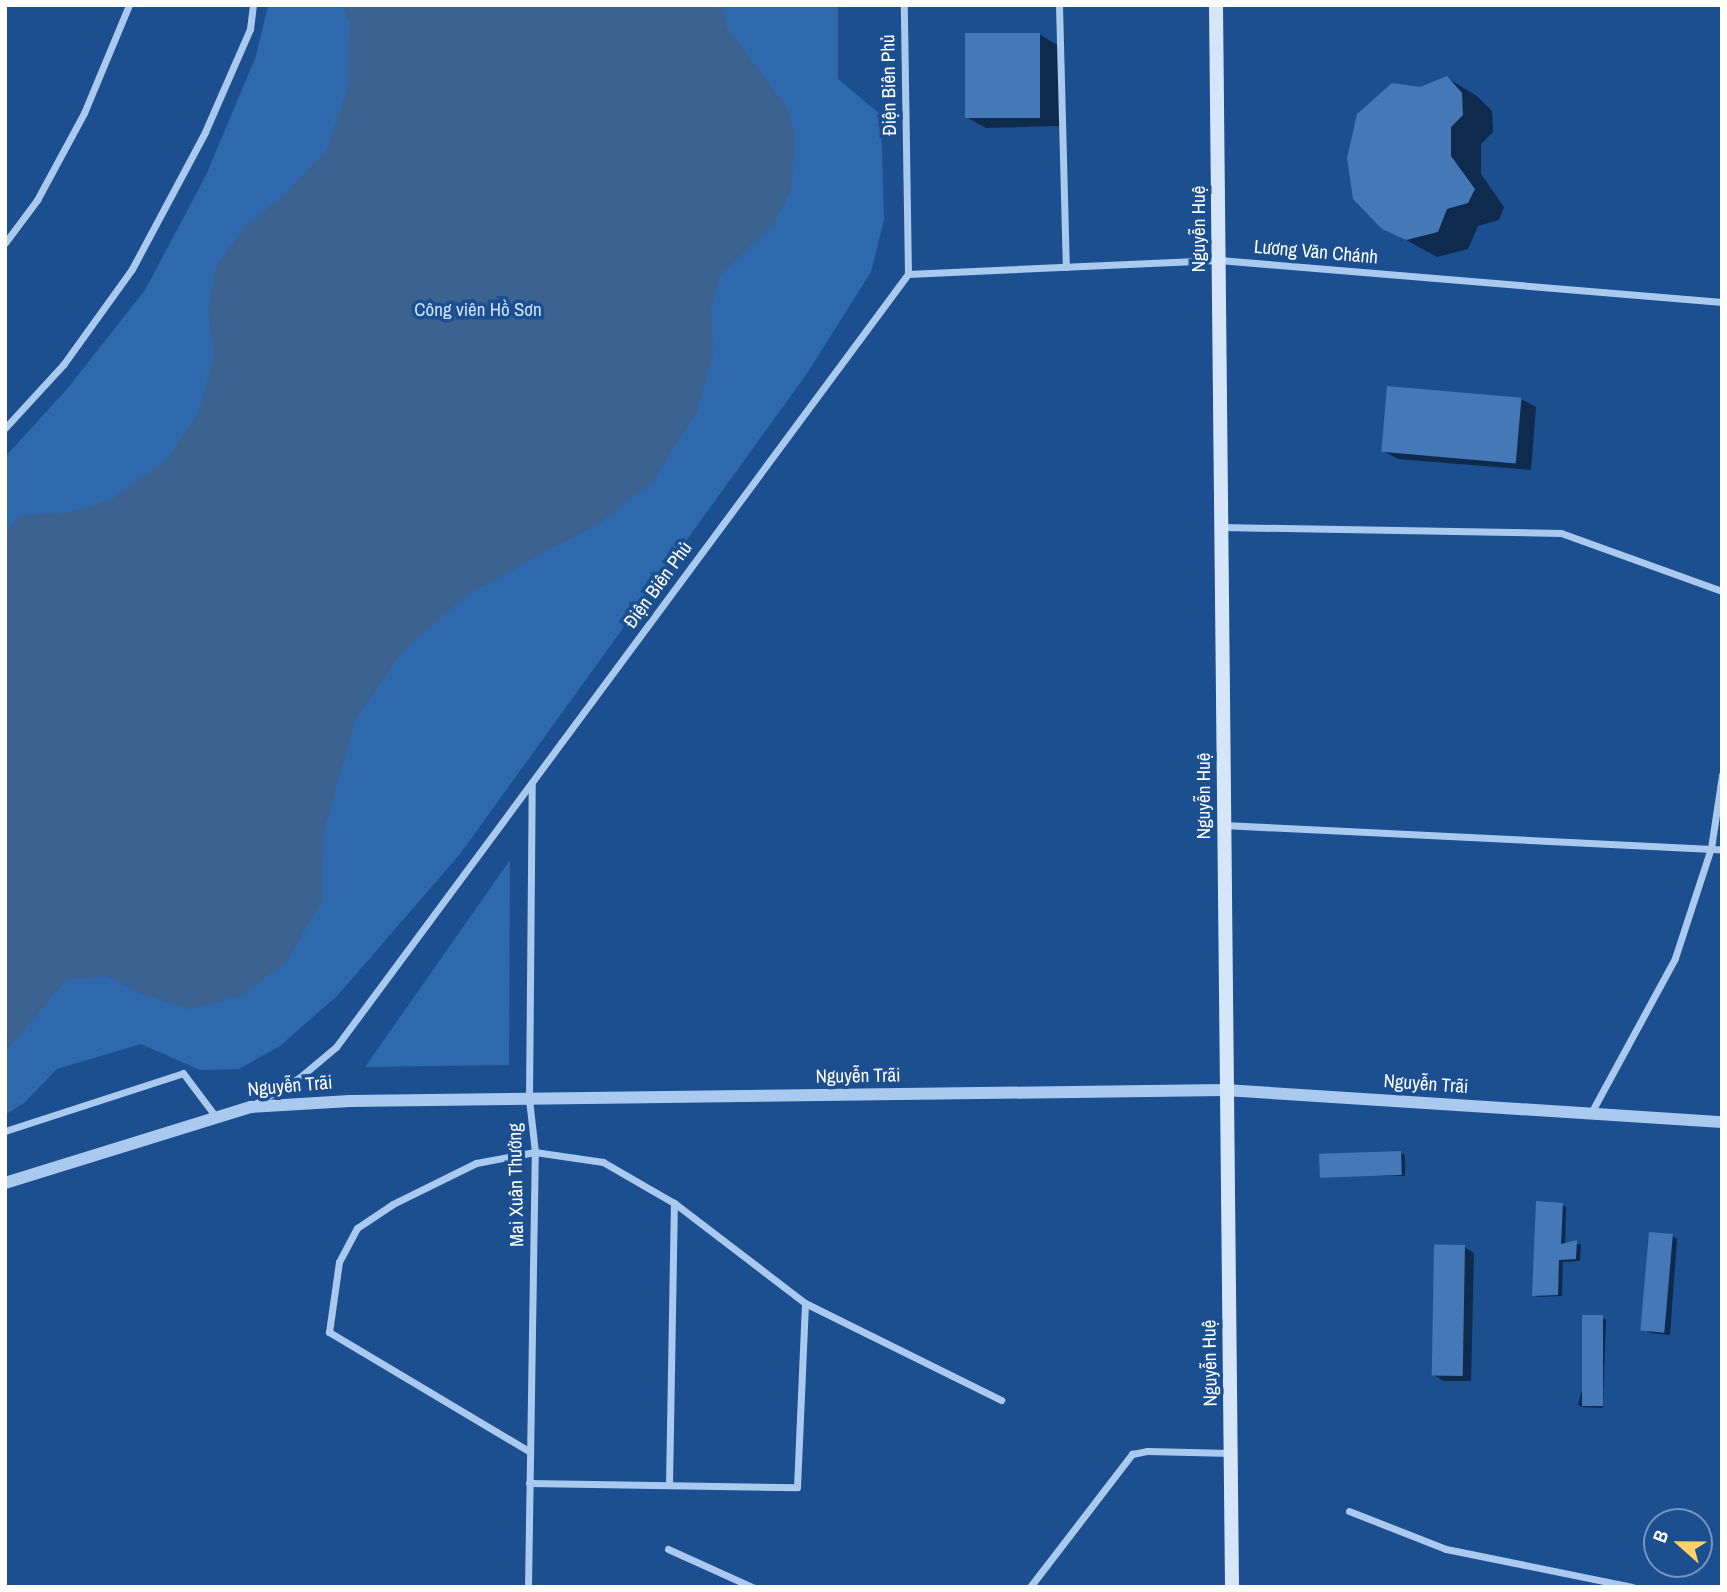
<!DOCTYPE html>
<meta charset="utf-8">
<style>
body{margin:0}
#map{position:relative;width:1727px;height:1592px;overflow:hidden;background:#1b4f8f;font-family:"Archivo Narrow",sans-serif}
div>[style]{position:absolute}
.green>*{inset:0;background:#2e69ad}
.water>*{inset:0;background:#3c6290}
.shadow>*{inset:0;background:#0007}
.building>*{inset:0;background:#4478b7;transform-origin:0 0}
.minor>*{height:7px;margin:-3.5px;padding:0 3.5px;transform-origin:3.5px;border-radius:3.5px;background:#a9c9ee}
.tertiary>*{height:12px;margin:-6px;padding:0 6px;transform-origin:6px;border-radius:6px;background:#a9c9ee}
.secondary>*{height:14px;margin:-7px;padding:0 7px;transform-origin:7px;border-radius:7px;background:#d6e6fa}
span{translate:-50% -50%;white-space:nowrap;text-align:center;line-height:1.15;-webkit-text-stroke:7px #1b4f8f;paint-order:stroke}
.street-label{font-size:19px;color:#fff}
.park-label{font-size:19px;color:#cfe3fa}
.frame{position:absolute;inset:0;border:7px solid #fff;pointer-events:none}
.north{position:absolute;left:1643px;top:1508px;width:70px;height:70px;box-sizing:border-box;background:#1b4f8f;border:2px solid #7695bc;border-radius:50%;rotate:291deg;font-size:19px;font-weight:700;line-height:28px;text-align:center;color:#fff}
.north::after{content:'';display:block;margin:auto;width:24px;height:32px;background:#ffd166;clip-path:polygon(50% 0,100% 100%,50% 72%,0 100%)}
</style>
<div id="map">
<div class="green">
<i style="clip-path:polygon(268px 5px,838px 5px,838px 79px,881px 115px,884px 220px,871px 272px,808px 372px,460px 854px,338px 995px,280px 1046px,239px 1069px,200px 1070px,141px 1044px,57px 1069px,24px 1103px,5px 1115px,5px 457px,67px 389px,145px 290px,206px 175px,256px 56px)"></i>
<i style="clip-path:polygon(510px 860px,509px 1065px,365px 1067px)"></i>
</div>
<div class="water">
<i style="clip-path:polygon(342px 5px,722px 5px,726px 26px,787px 108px,795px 138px,791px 191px,774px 223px,720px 275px,711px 307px,713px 354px,697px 411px,652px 482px,601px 522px,468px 594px,402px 652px,356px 718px,324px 830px,322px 901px,286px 962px,240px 996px,189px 1009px,142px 994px,107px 976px,66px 980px,5px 1052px,5px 534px,19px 516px,71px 512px,111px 500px,165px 461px,198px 414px,214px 356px,208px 310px,216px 267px,242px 230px,284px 195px,326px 152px,348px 87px,349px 22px)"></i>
</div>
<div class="shadow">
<i style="clip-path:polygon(1039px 34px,1059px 46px,1060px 126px,986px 128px,966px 117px)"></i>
<i style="clip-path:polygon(1447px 78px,1477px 96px,1492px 111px,1493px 132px,1481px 144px,1481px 174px,1504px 207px,1499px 220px,1478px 226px,1468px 249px,1437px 257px,1383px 227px,1420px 89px)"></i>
<i style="clip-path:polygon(1521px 399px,1536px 407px,1531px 470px,1398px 459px,1383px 451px)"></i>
<i style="clip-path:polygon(1400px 1153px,1405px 1155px,1405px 1176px,1321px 1176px)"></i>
<i style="clip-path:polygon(1562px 1205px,1566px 1207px,1565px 1245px,1581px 1244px,1580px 1261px,1563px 1262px,1562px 1296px,1538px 1297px,1534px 1295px)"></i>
<i style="clip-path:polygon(1673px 1236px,1677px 1239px,1670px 1335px,1650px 1333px,1646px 1330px)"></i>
<i style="clip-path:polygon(1464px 1247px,1474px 1253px,1471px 1381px,1444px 1381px,1435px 1376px)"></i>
<i style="clip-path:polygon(1602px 1317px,1606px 1320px,1603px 1408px,1582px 1407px,1578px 1405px)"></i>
</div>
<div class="building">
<i style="left:965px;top:33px;width:75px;height:85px"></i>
<i style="clip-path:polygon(1447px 76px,1462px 93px,1463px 115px,1451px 127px,1451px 156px,1475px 189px,1468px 203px,1447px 209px,1438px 232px,1406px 240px,1382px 229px,1353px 199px,1347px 158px,1357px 114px,1392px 83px,1420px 87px)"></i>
<i style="left:1387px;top:386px;width:135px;height:66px;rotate:5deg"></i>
<i style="left:1401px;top:1151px;width:24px;height:82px;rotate:88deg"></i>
<i style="clip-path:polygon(1536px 1201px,1563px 1203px,1561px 1244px,1577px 1240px,1576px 1259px,1559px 1260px,1558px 1295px,1532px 1296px)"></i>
<i style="left:1649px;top:1232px;width:24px;height:99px;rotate:5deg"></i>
<i style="left:1465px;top:1245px;width:131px;height:31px;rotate:91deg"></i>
<i style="left:1582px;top:1315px;width:21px;height:91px"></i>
</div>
<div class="minor">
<i style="left:1059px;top:5px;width:262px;rotate:88.5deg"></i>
<i style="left:5px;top:243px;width:54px;rotate:-53.3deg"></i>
<i style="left:37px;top:200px;width:99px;rotate:-61.6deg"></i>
<i style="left:84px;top:113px;width:117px;rotate:-67.4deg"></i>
<i style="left:908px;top:274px;width:311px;rotate:-2.6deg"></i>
<i style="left:1219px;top:260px;width:505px;rotate:4.77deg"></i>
<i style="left:5px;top:428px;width:86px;rotate:-47.4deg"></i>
<i style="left:63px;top:365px;width:118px;rotate:-54.3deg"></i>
<i style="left:132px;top:269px;width:155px;rotate:-61.9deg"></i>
<i style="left:205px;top:132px;width:112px;rotate:-66.4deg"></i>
<i style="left:250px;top:29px;width:24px;rotate:-83deg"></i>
<i style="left:1221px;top:527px;width:340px;rotate:1deg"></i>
<i style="left:1561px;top:533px;width:171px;rotate:19.8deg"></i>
<i style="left:1223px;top:825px;width:500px;rotate:2.8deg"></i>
<i style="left:255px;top:1104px;width:51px;rotate:-30.6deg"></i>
<i style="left:299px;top:1078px;width:48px;rotate:-40deg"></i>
<i style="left:336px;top:1047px;width:962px;rotate:-53.5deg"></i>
<i style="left:908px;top:274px;width:269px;rotate:-90.9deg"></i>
<i style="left:1591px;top:1113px;width:176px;rotate:-61.5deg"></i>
<i style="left:1675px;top:958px;width:116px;rotate:-71.9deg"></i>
<i style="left:1711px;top:848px;width:74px;rotate:-81.4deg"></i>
<i style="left:5px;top:1131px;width:187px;rotate:-18deg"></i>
<i style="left:183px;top:1073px;width:55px;rotate:53.1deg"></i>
<i style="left:805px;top:1303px;width:219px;rotate:26.3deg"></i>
<i style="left:529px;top:1483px;width:268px;rotate:0.9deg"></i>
<i style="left:797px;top:1487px;width:184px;rotate:-87.5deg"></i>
<i style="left:805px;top:1303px;width:165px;rotate:-142.6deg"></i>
<i style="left:674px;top:1203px;width:82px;rotate:-150deg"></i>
<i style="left:603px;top:1162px;width:69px;rotate:-171.6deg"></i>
<i style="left:535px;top:1152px;width:60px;rotate:169.4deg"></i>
<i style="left:476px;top:1163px;width:93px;rotate:153.7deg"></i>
<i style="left:393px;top:1204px;width:43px;rotate:146.3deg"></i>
<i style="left:357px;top:1228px;width:38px;rotate:118deg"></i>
<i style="left:339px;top:1262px;width:71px;rotate:98.1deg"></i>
<i style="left:329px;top:1332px;width:234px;rotate:30.8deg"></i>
<i style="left:669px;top:1485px;width:282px;rotate:-89deg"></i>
<i style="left:1349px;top:1511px;width:104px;rotate:21.4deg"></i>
<i style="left:1446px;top:1549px;width:190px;rotate:11.5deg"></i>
<i style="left:668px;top:1549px;width:92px;rotate:24.3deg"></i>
<i style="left:528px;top:1587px;width:435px;rotate:-89.1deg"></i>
<i style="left:535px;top:1152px;width:53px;rotate:-96.5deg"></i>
<i style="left:529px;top:1099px;width:316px;rotate:-89.5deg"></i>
<i style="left:1030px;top:1587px;width:168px;rotate:-52.5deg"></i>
<i style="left:1132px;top:1454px;width:15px;rotate:-11deg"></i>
<i style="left:1147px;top:1451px;width:84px;rotate:1.4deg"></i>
</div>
<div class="tertiary">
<i style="left:5px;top:1183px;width:257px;rotate:-17.2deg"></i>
<i style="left:251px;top:1107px;width:99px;rotate:-3.5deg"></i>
<i style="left:350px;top:1101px;width:875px;rotate:-0.72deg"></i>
<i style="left:1225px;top:1090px;width:498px;rotate:3.7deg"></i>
</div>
<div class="secondary">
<i style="left:1216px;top:5px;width:1582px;rotate:89.42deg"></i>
</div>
<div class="street-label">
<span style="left:889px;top:85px;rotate:-91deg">Điện Biên Phủ</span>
<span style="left:1199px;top:229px;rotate:-90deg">Nguyễn Huệ</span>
<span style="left:1316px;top:252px;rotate:5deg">Lương Văn Chánh</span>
<span style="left:658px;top:585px;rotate:-54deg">Điện Biên Phủ</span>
<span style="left:1204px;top:796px;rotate:-90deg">Nguyễn Huệ</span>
<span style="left:858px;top:1076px;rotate:-1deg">Nguyễn Trãi</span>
<span style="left:1426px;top:1084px;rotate:4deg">Nguyễn Trãi</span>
<span style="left:290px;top:1086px;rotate:-5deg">Nguyễn Trãi</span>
<span style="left:516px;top:1185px;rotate:-91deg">Mai Xuân Thưởng</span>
<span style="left:1210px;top:1363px;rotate:-91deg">Nguyễn Huệ</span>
</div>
<div class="park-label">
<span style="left:478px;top:310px">Công viên Hồ Sơn</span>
</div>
<div class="frame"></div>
<div class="north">B</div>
</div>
